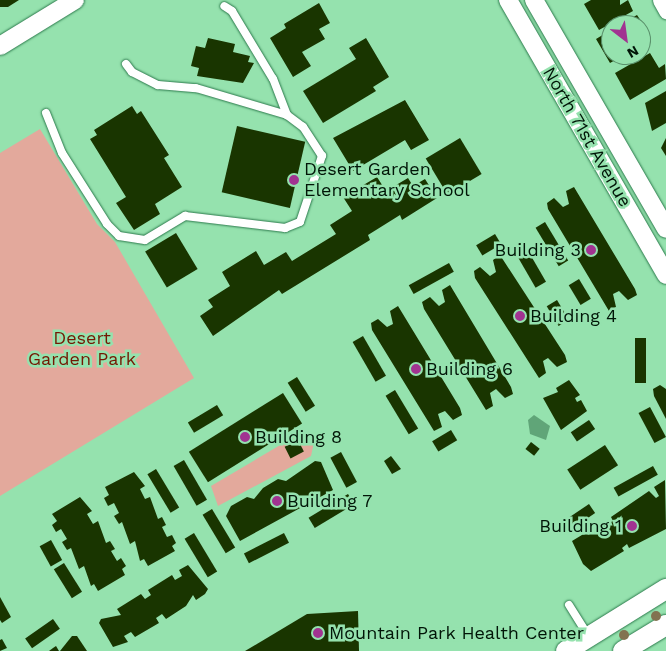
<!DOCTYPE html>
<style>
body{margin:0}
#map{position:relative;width:666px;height:651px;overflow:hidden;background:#95e2ae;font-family:"Work Sans",sans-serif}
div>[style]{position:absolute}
.green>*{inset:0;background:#e3a99c}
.water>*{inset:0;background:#60a578}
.building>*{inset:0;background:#193500;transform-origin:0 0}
.roads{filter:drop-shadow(0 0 1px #2c7a4c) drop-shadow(0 0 1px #2c7a4c)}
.service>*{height:8px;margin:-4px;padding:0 4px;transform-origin:4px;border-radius:4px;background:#fff}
.minor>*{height:15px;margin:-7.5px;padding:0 7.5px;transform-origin:7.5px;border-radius:7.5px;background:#fff}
.tertiary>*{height:18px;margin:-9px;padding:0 9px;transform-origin:9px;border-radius:9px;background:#fff}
.secondary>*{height:20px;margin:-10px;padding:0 10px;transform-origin:10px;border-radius:10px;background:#fff}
.trees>*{width:10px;height:10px;margin:-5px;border-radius:50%;background:#827350}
.dots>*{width:14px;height:14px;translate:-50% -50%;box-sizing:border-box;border:2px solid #95e2ae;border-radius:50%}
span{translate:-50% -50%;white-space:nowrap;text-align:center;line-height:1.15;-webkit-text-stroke:5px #95e2ae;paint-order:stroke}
.street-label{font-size:18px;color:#011507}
.poi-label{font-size:18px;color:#011507}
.left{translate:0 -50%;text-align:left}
.right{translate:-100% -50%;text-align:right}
.park-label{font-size:18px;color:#731803}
.north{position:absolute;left:601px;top:15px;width:50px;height:50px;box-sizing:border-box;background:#95e2ae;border:1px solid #5a906b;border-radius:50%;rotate:150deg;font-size:14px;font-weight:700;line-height:20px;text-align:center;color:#011507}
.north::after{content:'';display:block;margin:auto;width:18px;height:22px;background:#a13391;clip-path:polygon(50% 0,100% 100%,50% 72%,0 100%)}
</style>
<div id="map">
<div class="green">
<i style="clip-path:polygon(40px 129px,97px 224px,115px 242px,194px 378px,0 496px,0 153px)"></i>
<i style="clip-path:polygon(304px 431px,314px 442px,311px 456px,218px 506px,211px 486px)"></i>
</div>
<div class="water">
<i style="clip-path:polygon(534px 415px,550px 426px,546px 440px,530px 434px,528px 420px)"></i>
</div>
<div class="building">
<i style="clip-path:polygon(0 0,19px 0,8px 7px,0 7px)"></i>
<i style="clip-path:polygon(591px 0,620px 0,620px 5px,628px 0,633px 11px,599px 30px,584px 4px)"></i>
<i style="clip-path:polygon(319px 3px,330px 23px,319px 29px,325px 39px,302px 52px,311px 66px,293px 77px,270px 38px,286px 28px,284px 24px)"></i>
<i style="clip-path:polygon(637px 15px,643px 24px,619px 25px)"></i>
<i style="clip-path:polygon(611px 30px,611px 55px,624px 55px,610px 63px,596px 39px)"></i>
<i style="clip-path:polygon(641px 31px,646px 43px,641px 45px)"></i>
<i style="clip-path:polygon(208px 38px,235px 44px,233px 52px,250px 56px,248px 62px,254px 63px,243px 83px,197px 76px,199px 68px,191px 66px,196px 46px,205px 48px)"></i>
<i style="clip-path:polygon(366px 38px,389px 77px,373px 87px,376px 91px,323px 123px,303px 91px,356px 59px,349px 48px)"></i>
<i style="clip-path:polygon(650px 53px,659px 68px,665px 64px,666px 79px,630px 100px,615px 73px)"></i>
<i style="clip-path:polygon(666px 91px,666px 123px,652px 131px,645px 103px)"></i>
<i style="clip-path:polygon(405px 100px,429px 140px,411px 150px,405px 140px,353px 171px,333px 138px)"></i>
<i style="clip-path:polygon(132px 106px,137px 114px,141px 111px,169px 155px,164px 158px,182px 187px,155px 204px,160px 214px,134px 230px,116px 203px,126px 197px,90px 139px,97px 135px,94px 130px)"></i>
<i style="left:237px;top:126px;width:70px;height:68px;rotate:13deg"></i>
<i style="left:460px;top:138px;width:42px;height:40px;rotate:59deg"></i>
<i style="clip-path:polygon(666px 138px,666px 156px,661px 148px)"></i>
<i style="clip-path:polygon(377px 177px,386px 191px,408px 178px,413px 186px,425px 179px,437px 198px,402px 220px,400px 215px,368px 235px,370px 240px,282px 294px,279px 290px,213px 336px,200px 316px,213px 307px,208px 300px,230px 286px,222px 272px,256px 251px,264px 265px,286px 252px,292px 261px,336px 234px,330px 225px,352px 211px,343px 197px)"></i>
<i style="clip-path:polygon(574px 187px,635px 289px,637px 295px,628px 300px,619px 291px,613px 294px,616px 307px,609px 311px,548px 209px,547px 203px,554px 198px,563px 207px,569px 204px,566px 191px)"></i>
<i style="left:545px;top:222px;width:45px;height:11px;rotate:59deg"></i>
<i style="left:176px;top:233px;width:42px;height:36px;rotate:59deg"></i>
<i style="left:495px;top:234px;width:12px;height:22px;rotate:59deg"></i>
<i style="left:523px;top:242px;width:46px;height:12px;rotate:60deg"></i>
<i style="clip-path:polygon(500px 255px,565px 355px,567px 362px,557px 367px,548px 358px,543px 361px,546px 373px,539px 378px,475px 278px,474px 271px,480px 267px,490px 276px,496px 272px,493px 260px)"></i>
<i style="left:449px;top:263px;width:10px;height:46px;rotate:61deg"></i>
<i style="left:579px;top:279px;width:23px;height:12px;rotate:59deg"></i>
<i style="clip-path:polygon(450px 285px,511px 387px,513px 394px,505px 398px,496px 389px,490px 393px,493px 406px,486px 410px,424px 309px,422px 302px,430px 297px,439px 306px,445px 302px,442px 290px)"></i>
<i style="left:557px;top:300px;width:23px;height:12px;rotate:59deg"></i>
<i style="clip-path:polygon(398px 306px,460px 408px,462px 415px,453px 420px,445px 411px,438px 414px,442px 427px,434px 431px,372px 330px,371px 323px,378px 319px,387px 327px,393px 324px,390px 311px)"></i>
<i style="left:363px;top:336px;width:46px;height:12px;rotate:60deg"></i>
<i style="left:635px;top:338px;width:11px;height:45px"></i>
<i style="left:297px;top:377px;width:34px;height:11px;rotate:58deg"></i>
<i style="clip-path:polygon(569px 380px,580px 395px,575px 398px,577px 402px,581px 400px,587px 411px,561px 430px,543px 398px,558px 392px,556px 388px)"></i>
<i style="clip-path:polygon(660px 385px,666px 389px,666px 419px,654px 396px,653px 389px)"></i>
<i style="left:395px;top:390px;width:45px;height:11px;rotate:59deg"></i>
<i style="left:283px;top:393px;width:36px;height:111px;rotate:58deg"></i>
<i style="left:217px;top:405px;width:12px;height:34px;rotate:59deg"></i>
<i style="left:650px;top:407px;width:34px;height:13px;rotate:62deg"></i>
<i style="left:589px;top:420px;width:11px;height:22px;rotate:56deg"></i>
<i style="left:451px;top:430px;width:12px;height:22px;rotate:59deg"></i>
<i style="left:298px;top:440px;width:13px;height:15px;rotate:63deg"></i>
<i style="left:531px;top:442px;width:11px;height:9px;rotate:38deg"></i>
<i style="left:605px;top:445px;width:24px;height:45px;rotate:57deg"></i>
<i style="left:341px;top:452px;width:34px;height:12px;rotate:62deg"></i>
<i style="clip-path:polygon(391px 456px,401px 469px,392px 474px,384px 461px)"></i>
<i style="left:184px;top:460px;width:46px;height:12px;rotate:60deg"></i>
<i style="clip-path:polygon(315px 461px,321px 462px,333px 490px,240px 541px,226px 516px,231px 506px,247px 497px,254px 499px,263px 488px,278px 479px,286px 481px)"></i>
<i style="left:653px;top:466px;width:10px;height:45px;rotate:61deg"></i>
<i style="left:156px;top:469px;width:45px;height:10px;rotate:59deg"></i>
<i style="clip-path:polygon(134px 472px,145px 486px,140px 489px,145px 499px,150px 497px,158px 519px,162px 517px,166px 525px,162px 527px,167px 537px,172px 535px,176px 543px,172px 546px,175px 551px,148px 566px,144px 559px,140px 561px,135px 541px,130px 544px,122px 522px,119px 524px,114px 516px,119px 513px,114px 503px,108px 506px,104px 498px,109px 495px,105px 487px)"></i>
<i style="clip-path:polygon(665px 480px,666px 529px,629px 548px,627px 544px,622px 548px,624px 551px,591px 571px,583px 564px,572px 541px,605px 521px,607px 524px,613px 521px,611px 517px,649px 491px,656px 498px,659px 496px,654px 487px)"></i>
<i style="left:348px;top:494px;width:12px;height:46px;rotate:59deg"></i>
<i style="clip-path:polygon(80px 497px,92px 511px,87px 514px,93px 524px,98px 521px,106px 543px,110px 541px,115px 549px,111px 551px,117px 561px,121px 558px,126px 566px,122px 569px,125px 575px,98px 591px,94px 584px,91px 586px,84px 566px,79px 569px,71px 548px,67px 550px,62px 542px,67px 539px,61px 529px,56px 532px,52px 525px,57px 521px,52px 514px)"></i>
<i style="left:589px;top:504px;width:11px;height:34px;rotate:56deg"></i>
<i style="left:212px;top:509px;width:45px;height:11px;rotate:59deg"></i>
<i style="left:194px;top:533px;width:45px;height:11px;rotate:59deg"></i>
<i style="left:284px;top:533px;width:11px;height:45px;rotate:63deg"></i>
<i style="left:51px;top:540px;width:23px;height:13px;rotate:61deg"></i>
<i style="left:64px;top:563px;width:34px;height:12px;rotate:58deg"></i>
<i style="clip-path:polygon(188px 565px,208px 589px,205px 594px,196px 600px,193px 595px,186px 606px,166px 619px,162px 614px,156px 618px,159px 623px,135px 637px,131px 632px,124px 636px,128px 642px,113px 647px,99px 623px,101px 619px,121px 615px,117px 609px,141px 594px,145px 599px,151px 595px,148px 590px,172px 575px,175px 580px,182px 576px,179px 570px)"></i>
<i style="clip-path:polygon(0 597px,11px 617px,2px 623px,0 620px)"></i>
<i style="clip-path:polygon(358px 611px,359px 651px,245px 651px,307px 614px)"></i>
<i style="left:53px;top:619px;width:12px;height:34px;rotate:55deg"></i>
<i style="clip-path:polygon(72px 636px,77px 636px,87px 651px,60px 651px)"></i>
<i style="clip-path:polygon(2px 639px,7px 648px,0 651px,0 640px)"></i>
<i style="clip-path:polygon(56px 646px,59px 651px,49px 651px,53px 648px)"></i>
</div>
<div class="roads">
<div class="service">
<i style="left:126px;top:64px;width:10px;rotate:53deg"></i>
<i style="left:132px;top:72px;width:29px;rotate:27deg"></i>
<i style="left:158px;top:85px;width:38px;rotate:5deg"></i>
<i style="left:196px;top:88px;width:95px;rotate:16.5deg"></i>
<i style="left:46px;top:113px;width:43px;rotate:68.2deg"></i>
<i style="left:62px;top:153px;width:84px;rotate:57.6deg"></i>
<i style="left:107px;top:224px;width:17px;rotate:45deg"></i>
<i style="left:119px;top:236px;width:26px;rotate:9deg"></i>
<i style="left:145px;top:240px;width:47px;rotate:-31deg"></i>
<i style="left:185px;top:216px;width:101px;rotate:6.8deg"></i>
<i style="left:285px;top:228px;width:16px;rotate:-22deg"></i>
<i style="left:300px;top:222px;width:70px;rotate:-71.6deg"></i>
<i style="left:322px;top:156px;width:35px;rotate:-123deg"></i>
<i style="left:303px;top:127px;width:20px;rotate:-143deg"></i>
<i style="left:287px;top:115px;width:39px;rotate:-111deg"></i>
<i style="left:273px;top:79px;width:79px;rotate:-121.1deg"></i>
<i style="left:232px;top:11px;width:9px;rotate:-148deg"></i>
<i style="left:569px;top:605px;width:38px;rotate:58deg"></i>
</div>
<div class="minor">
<i style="left:660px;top:0;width:13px;rotate:61deg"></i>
</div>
<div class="tertiary">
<i style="left:508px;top:0;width:317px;rotate:60.1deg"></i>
<i style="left:534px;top:0;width:264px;rotate:60deg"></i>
<i style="left:0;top:46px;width:88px;rotate:-31.5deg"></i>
</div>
<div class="secondary">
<i style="left:566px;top:651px;width:118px;rotate:-31.8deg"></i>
<i style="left:623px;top:651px;width:50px;rotate:-31.2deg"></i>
</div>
</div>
<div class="trees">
<i style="left:656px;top:616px"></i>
<i style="left:624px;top:635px"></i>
</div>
<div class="dots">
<i style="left:294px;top:180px;background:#a13391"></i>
<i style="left:591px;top:250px;background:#a13391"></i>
<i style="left:520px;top:316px;background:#a13391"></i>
<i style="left:416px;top:369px;background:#a13391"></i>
<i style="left:245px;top:437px;background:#a13391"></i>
<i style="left:277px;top:501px;background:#a13391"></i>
<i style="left:632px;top:526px;background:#a13391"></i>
<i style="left:318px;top:633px;background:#a13391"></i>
</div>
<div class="street-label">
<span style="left:587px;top:137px;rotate:60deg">North 71st Avenue</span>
</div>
<div class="poi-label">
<span class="left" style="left:304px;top:180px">Desert Garden<br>Elementary School</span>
<span class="right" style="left:581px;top:250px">Building 3</span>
<span class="left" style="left:530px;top:316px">Building 4</span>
<span class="left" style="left:426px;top:369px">Building 6</span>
<span class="left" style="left:255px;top:437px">Building 8</span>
<span class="left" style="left:287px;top:501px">Building 7</span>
<span class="right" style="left:622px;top:526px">Building 1</span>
<span class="left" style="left:329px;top:633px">Mountain Park Health Center</span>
</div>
<div class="park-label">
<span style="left:82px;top:349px">Desert<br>Garden Park</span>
</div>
<div class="north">N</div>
</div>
